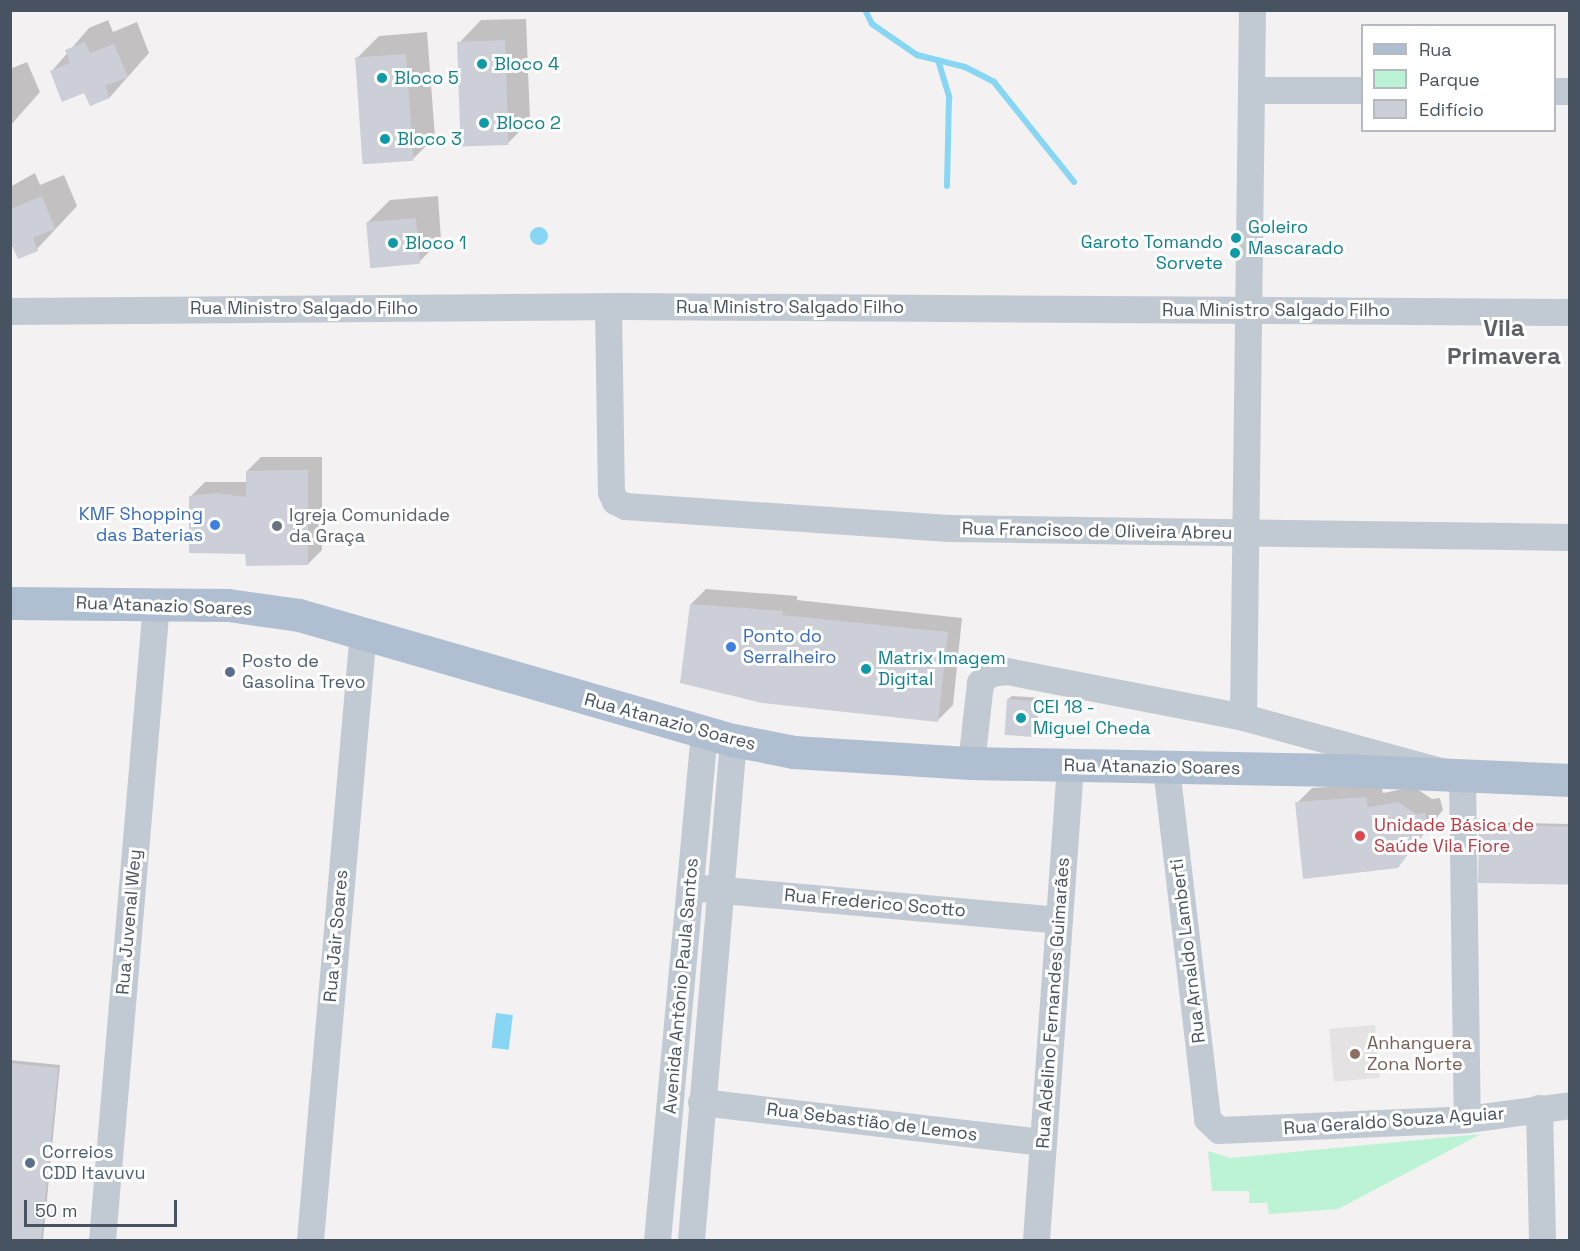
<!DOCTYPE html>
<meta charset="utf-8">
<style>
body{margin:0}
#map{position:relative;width:1580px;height:1251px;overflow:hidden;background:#f3f1f1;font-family:"Space Grotesk",sans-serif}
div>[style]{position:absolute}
.education>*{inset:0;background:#e4e2e3;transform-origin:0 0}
.green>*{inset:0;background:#bdf3d5}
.water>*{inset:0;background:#87d6f3;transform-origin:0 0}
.round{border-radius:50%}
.shadow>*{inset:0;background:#0003}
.stream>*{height:6px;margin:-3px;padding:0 3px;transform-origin:3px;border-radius:3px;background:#87d6f3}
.building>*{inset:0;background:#cccfd7;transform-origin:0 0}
.minor>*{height:27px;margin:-13.5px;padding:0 13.5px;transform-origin:13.5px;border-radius:13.5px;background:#c1cad3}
.major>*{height:33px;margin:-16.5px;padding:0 16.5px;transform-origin:16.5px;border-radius:16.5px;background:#afbed1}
.dots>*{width:16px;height:16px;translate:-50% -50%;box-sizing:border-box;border:3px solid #fff;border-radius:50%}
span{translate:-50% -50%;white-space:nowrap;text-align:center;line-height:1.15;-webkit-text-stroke:6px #fff;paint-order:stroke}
.culture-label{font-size:18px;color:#0d838f}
.left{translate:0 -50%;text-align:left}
.right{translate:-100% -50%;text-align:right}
.street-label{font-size:18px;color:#475360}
.shop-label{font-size:18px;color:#366cbe}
.worship-label{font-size:18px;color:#5b616d}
.service-label{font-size:18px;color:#4e5e75}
.health-label{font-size:18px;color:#be3a42}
.education-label{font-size:18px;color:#785e54}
.district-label{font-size:24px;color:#5d6066;font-weight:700}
.frame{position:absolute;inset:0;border:12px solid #475360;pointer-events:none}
.legend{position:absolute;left:1361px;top:24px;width:195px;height:108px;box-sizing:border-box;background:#fff;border:2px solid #b5babf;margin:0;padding:8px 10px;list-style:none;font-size:18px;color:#475360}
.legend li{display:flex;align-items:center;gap:12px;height:30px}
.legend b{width:30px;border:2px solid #b5babf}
.scale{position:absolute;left:24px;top:1200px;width:153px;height:27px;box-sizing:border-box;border:3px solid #475360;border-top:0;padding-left:8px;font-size:18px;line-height:21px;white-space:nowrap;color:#475360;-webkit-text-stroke:4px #fff;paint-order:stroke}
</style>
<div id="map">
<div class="education">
<i style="left:1375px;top:1025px;width:53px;height:46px;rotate:85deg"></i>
</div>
<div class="green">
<i style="clip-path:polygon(1481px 1134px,1338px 1209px,1269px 1214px,1267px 1203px,1249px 1203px,1249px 1191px,1212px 1191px,1208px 1151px,1231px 1158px)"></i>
</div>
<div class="water">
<i class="round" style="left:530px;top:227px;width:18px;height:18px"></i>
<i style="left:496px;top:1013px;width:17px;height:35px;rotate:7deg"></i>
</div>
<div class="shadow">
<i style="clip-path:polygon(526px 19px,530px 121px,508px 143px,459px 43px,481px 20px)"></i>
<i style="clip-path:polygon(108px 20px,113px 32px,137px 22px,149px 53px,110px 97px,91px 104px,85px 91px,51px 72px,89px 28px)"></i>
<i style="clip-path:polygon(427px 32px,435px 137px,412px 160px,356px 59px,379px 36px)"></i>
<i style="clip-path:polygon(27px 62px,40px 92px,10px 126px,10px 69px)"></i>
<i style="clip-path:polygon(35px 173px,40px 185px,64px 175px,77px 206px,37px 249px,10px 245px,10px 187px)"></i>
<i style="clip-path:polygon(438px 196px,441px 240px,419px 262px,368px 222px,390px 200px)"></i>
<i style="clip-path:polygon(261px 457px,322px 457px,322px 550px,308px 564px,247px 553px,191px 496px,205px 482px,247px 482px,247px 471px)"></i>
<i style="clip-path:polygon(706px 589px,797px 596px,797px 600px,962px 618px,953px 705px,938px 720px,691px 604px)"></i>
<i style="clip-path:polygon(1012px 696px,1041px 698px,1035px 735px,1008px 699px)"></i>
<i style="clip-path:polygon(1381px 783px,1383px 793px,1414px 787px,1432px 799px,1440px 798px,1443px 810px,1397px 867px,1297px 803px,1312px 788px)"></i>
<i style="clip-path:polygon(1484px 822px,1570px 824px,1570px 884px,1481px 882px,1481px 825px)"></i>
<i style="clip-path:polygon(10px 1060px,60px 1065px,43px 1240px,10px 1240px)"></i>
</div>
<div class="stream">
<i style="left:865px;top:10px;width:16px;rotate:63deg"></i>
<i style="left:872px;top:24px;width:55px;rotate:34.6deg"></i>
<i style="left:917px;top:55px;width:49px;rotate:14deg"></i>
<i style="left:965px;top:67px;width:33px;rotate:27deg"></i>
<i style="left:994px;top:82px;width:128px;rotate:51.3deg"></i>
<i style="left:938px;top:60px;width:39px;rotate:73deg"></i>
<i style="left:949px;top:97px;width:89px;rotate:91.3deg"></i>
</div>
<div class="building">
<i style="left:505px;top:40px;width:105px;height:48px;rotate:88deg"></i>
<i style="clip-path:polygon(85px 42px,90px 53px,114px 44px,128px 77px,105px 86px,110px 98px,90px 106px,84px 93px,62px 102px,50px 71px,70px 63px,65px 50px)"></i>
<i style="left:406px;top:54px;width:107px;height:51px;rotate:86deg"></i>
<i style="clip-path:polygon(42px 196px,55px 229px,33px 238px,38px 251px,18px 259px,10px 241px,10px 209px)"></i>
<i style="left:416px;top:218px;width:46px;height:50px;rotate:85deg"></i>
<i style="clip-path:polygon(308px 470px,308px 565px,246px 566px,245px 554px,189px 553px,189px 496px,217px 493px,246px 497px,246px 471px)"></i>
<i style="clip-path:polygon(690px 604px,783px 611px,782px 615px,948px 632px,938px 722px,762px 703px,680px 683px)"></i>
<i style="left:1007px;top:699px;width:32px;height:36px;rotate:4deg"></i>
<i style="clip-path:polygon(1366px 797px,1368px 807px,1398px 802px,1416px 814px,1425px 813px,1428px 826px,1398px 868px,1303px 879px,1295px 802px)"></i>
<i style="left:1479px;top:825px;width:90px;height:58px;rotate:1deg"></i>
<i style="clip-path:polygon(10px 1063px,58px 1068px,41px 1240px,10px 1240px)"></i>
</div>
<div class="minor">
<i style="left:1251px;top:90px;width:111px"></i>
<i style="left:1554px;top:91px;width:16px"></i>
<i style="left:608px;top:306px;width:186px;rotate:89.1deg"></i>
<i style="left:611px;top:492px;width:10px;rotate:66deg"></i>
<i style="left:615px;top:501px;width:11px;rotate:27deg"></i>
<i style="left:625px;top:506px;width:324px;rotate:3.9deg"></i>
<i style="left:948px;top:528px;width:622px;rotate:0.83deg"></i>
<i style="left:10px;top:311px;width:613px;rotate:-0.47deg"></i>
<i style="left:623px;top:306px;width:947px;rotate:0.36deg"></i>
<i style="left:1243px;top:717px;width:707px;rotate:-89.27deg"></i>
<i style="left:971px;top:763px;width:81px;rotate:-83.6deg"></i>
<i style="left:980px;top:683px;width:13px;rotate:-48deg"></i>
<i style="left:989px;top:673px;width:18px;rotate:-6deg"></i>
<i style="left:1007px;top:671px;width:240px;rotate:11deg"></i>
<i style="left:1243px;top:717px;width:227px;rotate:15.3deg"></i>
<i style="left:1462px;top:777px;width:342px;rotate:89.2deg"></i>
<i style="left:1166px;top:768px;width:353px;rotate:83.3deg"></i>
<i style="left:1207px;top:1119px;width:16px;rotate:43deg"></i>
<i style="left:1219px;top:1130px;width:248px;rotate:-2.5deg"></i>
<i style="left:1467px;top:1119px;width:104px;rotate:-7.7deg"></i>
<i style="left:701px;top:888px;width:359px;rotate:5.1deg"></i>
<i style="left:701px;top:1102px;width:344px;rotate:6.7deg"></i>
<i style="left:1539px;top:1108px;width:132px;rotate:88.7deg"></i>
<i style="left:102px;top:1240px;width:639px;rotate:-85.15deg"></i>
<i style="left:310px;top:1240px;width:611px;rotate:-85.03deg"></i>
<i style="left:657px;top:1240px;width:510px;rotate:-84.71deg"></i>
<i style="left:691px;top:1240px;width:502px;rotate:-85.2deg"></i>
<i style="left:1036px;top:1240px;width:475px;rotate:-85.9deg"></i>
</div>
<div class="major">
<i style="left:10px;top:603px;width:218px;rotate:0.5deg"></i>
<i style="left:228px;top:605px;width:72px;rotate:8deg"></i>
<i style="left:299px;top:615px;width:452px;rotate:16.1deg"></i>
<i style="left:733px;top:740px;width:62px;rotate:11.1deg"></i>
<i style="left:794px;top:752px;width:177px;rotate:3.6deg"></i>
<i style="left:971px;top:763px;width:370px;rotate:1.1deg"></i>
<i style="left:1341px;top:770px;width:229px;rotate:2.5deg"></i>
</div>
<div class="dots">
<i style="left:482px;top:64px;background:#0f9aa8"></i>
<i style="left:382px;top:78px;background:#0f9aa8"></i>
<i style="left:484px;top:123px;background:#0f9aa8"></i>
<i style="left:385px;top:139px;background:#0f9aa8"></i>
<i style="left:1236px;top:238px;background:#0f9aa8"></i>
<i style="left:393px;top:243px;background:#0f9aa8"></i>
<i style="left:1235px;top:253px;background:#0f9aa8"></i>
<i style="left:215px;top:525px;background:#3f7fe0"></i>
<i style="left:277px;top:526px;background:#6b7280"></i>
<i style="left:731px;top:647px;background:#3f7fe0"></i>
<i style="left:866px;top:669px;background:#0f9aa8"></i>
<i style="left:230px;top:672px;background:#5c6f8a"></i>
<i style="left:1021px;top:718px;background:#0f9aa8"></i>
<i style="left:1360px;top:836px;background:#e0444e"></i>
<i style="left:1355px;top:1054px;background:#8d6e63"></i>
<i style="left:30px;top:1163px;background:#5c6f8a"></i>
</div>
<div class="culture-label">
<span class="left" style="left:494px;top:64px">Bloco 4</span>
<span class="left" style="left:394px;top:78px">Bloco 5</span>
<span class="left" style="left:496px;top:123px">Bloco 2</span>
<span class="left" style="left:397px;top:139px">Bloco 3</span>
<span class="left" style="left:1248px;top:238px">Goleiro<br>Mascarado</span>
<span class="left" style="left:405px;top:243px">Bloco 1</span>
<span class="right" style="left:1223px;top:253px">Garoto Tomando<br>Sorvete</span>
<span class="left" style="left:878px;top:669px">Matrix Imagem<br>Digital</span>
<span class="left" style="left:1033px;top:718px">CEI 18 -<br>Miguel Cheda</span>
</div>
<div class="street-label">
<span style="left:790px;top:307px">Rua Ministro Salgado Filho</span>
<span style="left:304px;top:308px">Rua Ministro Salgado Filho</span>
<span style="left:1276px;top:310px">Rua Ministro Salgado Filho</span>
<span style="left:1097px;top:531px;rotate:1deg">Rua Francisco de Oliveira Abreu</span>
<span style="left:164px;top:606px;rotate:2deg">Rua Atanazio Soares</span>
<span style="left:670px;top:722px;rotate:15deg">Rua Atanazio Soares</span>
<span style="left:1152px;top:767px;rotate:1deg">Rua Atanazio Soares</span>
<span style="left:875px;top:903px;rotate:5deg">Rua Frederico Scotto</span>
<span style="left:129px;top:922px;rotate:-85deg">Rua Juvenal Wey</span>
<span style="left:336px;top:936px;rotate:-85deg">Rua Jair Soares</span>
<span style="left:1188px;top:951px;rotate:-97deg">Rua Arnaldo Lamberti</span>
<span style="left:681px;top:986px;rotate:-85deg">Avenida Antônio Paula Santos</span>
<span style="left:1053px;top:1003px;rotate:-86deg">Rua Adelino Fernandes Guimarães</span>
<span style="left:1394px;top:1121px;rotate:-4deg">Rua Geraldo Souza Aguiar</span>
<span style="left:872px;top:1122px;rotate:7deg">Rua Sebastião de Lemos</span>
</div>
<div class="shop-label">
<span class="right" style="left:203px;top:525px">KMF Shopping<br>das Baterias</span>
<span class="left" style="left:743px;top:647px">Ponto do<br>Serralheiro</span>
</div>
<div class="worship-label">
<span class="left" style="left:289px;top:526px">Igreja Comunidade<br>da Graça</span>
</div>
<div class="service-label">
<span class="left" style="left:242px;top:672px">Posto de<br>Gasolina Trevo</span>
<span class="left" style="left:42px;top:1163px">Correios<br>CDD Itavuvu</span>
</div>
<div class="health-label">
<span class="left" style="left:1374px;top:836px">Unidade Básica de<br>Saúde Vila Fiore</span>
</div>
<div class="education-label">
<span class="left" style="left:1367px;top:1054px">Anhanguera<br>Zona Norte</span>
</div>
<div class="district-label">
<span style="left:1504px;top:342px">Vila<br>Primavera</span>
</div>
<div class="frame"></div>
<ul class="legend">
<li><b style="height:8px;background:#afbed1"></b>Rua</li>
<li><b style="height:16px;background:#bdf3d5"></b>Parque</li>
<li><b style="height:16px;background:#cccfd7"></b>Edifício</li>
</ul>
<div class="scale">50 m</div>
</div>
